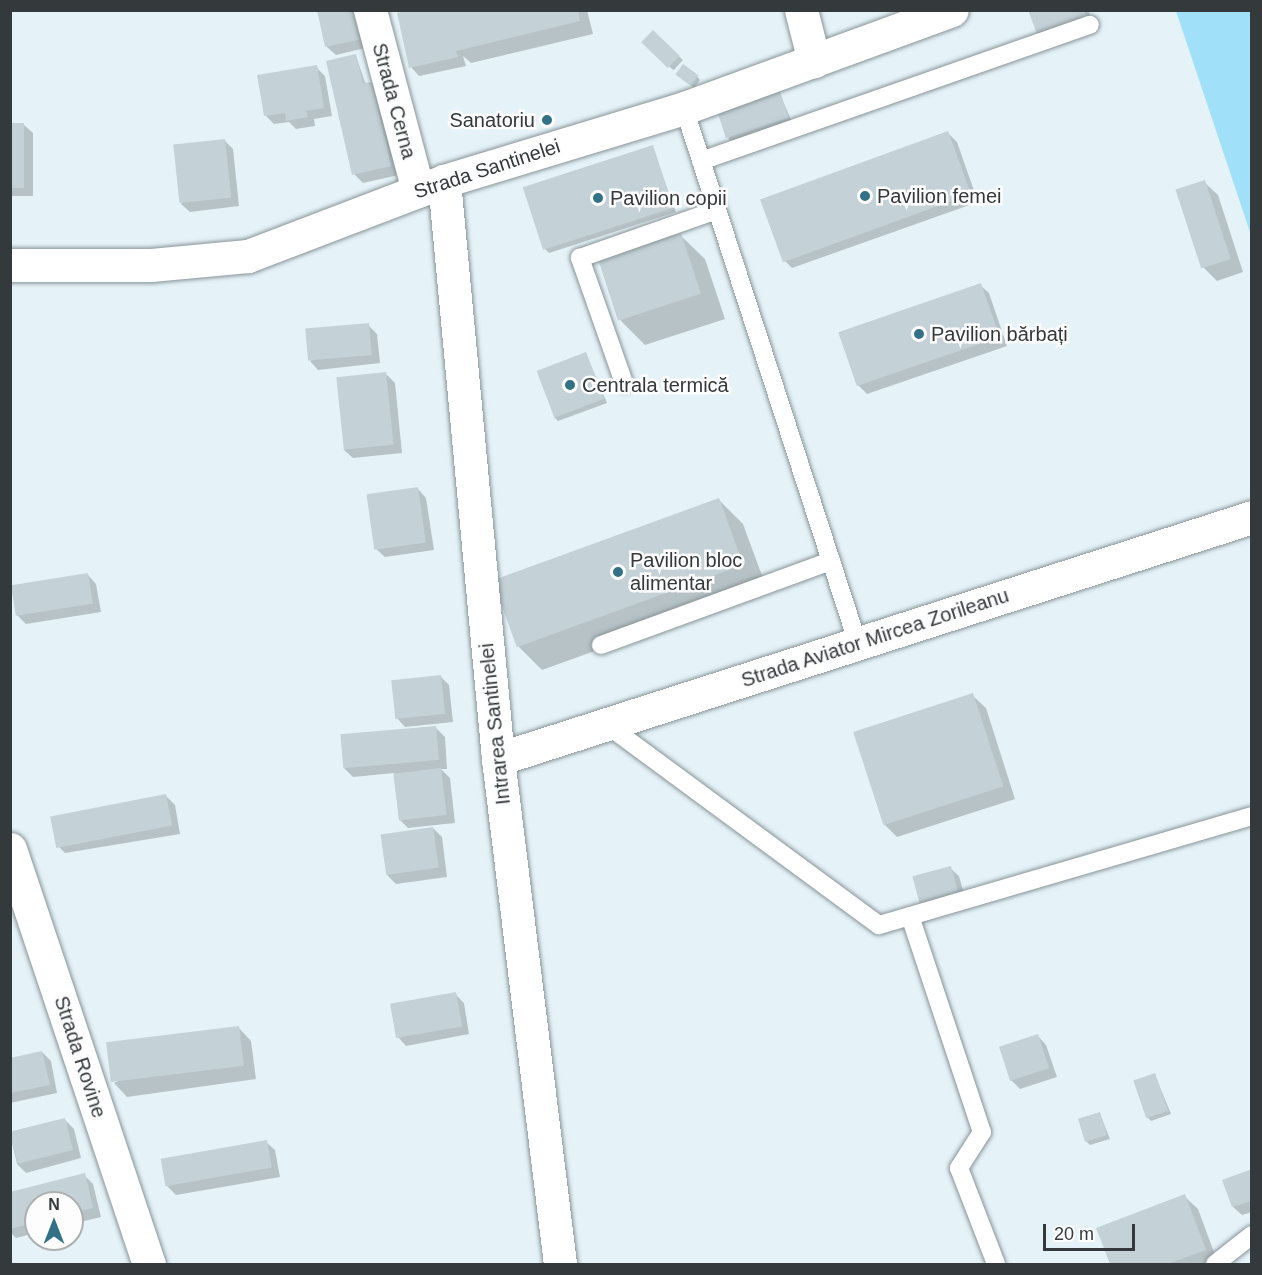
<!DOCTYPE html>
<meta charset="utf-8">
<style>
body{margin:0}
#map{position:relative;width:1262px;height:1275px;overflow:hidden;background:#e5f3f8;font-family:Helvetica,sans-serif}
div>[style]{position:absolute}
.green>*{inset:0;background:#a0e0f8}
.shadow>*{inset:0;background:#0003;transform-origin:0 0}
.building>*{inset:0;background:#c4d2d7;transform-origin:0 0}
.roads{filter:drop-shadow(0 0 2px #879398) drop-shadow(0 0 2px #879398)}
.service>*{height:18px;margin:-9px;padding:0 9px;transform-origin:9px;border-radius:9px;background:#fff}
.minor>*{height:33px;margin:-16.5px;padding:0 16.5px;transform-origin:16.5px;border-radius:16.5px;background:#fff}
.tertiary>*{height:33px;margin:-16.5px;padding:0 16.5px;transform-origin:16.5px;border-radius:16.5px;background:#fff}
.dots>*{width:16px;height:16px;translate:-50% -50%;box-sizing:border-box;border:3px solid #fdfdfd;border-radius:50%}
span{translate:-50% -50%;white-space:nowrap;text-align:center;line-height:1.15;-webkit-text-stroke:5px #fdfdfd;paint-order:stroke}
.street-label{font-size:20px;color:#34393b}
.poi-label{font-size:20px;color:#34393b}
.right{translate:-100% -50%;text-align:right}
.left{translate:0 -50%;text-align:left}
.frame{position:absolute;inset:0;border:12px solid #34393b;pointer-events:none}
.north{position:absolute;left:24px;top:1191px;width:60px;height:60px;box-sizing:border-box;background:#fdfdfd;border:2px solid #adafaf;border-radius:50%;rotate:0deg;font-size:16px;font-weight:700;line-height:24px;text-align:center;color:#34393b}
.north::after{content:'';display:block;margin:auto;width:21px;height:27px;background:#327186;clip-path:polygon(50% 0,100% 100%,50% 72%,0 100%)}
.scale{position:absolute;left:1043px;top:1224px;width:92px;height:27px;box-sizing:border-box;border:3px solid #34393b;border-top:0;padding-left:8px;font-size:18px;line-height:21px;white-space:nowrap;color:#34393b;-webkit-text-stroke:4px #fdfdfd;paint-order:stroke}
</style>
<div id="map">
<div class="green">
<i style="clip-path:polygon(1176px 11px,1251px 11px,1251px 235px)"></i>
</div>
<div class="shadow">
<i style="clip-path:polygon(318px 10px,361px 10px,369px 47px,336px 55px,327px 47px)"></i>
<i style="clip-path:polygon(414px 10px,587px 10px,593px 34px,471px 63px,463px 56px,466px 66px,419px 76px,411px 67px)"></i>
<i style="clip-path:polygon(1030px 10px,1088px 10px,1094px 25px,1047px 42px,1038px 33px)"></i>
<i style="left:653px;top:32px;width:41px;height:14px;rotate:43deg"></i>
<i style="clip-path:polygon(356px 56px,366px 85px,372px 84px,381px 92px,399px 175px,363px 183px,354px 174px)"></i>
<i style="clip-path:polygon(316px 67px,325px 76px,332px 116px,314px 119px,315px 126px,296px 129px,289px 122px,274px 124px,266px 116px)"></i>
<i style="clip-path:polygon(697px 76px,700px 80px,694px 88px,681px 78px)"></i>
<i style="clip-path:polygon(779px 92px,792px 122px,732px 142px,728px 138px)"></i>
<i style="clip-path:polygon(10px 125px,24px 125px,33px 133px,33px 196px,10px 196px)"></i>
<i style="clip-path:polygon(948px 133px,957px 142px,978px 202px,792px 268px,783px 259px)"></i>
<i style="clip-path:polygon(224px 140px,233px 149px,239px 206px,190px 212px,181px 204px)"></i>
<i style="clip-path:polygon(652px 147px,676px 212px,549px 253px,545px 249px)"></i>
<i style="clip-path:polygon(1204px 182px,1218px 195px,1243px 272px,1217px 281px,1204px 268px)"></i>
<i style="clip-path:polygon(680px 235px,705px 259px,725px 319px,645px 345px,621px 321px,601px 261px)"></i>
<i style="clip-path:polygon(980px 285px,989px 293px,1007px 346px,867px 394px,858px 385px)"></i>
<i style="clip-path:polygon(368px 325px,377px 334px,380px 363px,318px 370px,310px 361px)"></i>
<i style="clip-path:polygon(586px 354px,607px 403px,558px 421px,554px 417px)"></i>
<i style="clip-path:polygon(386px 374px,395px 383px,402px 453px,353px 458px,344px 450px)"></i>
<i style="clip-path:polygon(418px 489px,426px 498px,434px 550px,385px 557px,376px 549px)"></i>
<i style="clip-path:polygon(718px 499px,743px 524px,767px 589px,542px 670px,518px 646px)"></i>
<i style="clip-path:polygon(88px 575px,96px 584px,101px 612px,26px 624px,17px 615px)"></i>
<i style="clip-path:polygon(441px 677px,449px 685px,453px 722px,405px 727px,397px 718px)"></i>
<i style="clip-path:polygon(972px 695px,986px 708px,1015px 799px,897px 837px,884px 824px)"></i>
<i style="clip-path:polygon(436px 728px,445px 737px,447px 769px,441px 769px,450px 778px,455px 823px,408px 828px,399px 819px,394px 773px,353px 777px,344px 768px)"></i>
<i style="clip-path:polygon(166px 796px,175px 805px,180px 834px,65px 853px,56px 844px)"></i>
<i style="clip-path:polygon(433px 828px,442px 837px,447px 877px,396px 884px,387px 875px)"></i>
<i style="clip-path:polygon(950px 868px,959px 876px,966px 901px,922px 903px)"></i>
<i style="clip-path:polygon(455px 994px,464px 1003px,469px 1034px,406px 1046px,398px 1037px,392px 1005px)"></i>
<i style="clip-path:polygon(238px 1027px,251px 1041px,256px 1079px,127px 1097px,114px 1083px)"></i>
<i style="clip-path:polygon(1038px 1036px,1046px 1045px,1057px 1077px,1020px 1089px,1011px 1080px)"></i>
<i style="clip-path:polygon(42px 1052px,51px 1061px,57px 1093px,10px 1103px,10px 1059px)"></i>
<i style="clip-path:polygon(1155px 1075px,1171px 1114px,1151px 1121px,1147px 1117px)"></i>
<i style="clip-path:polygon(1100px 1114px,1110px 1139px,1090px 1145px,1086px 1141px)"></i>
<i style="clip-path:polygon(65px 1120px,74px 1129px,81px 1158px,26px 1173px,17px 1164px,10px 1134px)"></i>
<i style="clip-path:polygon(266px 1142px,275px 1150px,280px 1177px,176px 1195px,167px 1186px)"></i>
<i style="clip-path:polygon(1252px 1171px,1252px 1212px,1242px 1215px,1233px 1207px)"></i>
<i style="clip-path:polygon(84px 1175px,93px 1184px,101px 1217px,72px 1224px,72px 1203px,36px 1203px,36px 1233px,16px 1238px,10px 1232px,10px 1194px)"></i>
<i style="clip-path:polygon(1184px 1196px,1198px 1209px,1218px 1263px,1112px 1264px,1098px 1229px)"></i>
</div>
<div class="building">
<i style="clip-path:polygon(317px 10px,355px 10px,362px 39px,325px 47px)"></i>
<i style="clip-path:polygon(407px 10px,578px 10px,580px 21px,456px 51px,458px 57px,409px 68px,397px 13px)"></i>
<i style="clip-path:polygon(1028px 10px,1084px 10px,1086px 16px,1037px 34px)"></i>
<i style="left:653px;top:30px;width:37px;height:17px;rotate:44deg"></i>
<i style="clip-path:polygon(356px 54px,363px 83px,372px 82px,391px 166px,352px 175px,326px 61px)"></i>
<i style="left:683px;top:64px;width:19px;height:13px;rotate:36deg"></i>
<i style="clip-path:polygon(317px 65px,324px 108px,306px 111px,308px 117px,286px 121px,285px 113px,264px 116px,257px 75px)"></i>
<i style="left:780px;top:91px;width:28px;height:66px;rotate:72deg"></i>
<i style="left:10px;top:123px;width:14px;height:65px"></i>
<i style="left:948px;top:131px;width:67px;height:200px;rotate:70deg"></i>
<i style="left:225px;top:139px;width:59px;height:52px;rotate:84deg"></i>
<i style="left:653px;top:145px;width:66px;height:137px;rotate:72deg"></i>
<i style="left:1205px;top:180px;width:83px;height:31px;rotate:72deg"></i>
<i style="left:681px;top:233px;width:64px;height:87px;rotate:72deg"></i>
<i style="left:981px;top:283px;width:57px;height:151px;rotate:71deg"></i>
<i style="left:369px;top:323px;width:32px;height:64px;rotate:85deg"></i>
<i style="left:586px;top:352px;width:50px;height:53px;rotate:69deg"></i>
<i style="left:386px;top:372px;width:73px;height:50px;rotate:84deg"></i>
<i style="left:418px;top:487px;width:56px;height:52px;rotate:82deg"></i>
<i style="left:719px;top:498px;width:71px;height:241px;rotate:70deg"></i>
<i style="left:88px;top:573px;width:31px;height:78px;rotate:81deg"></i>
<i style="left:441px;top:675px;width:39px;height:50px;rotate:84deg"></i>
<i style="left:973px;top:693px;width:98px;height:126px;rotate:72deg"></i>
<i style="left:436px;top:726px;width:34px;height:96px;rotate:85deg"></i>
<i style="left:441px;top:768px;width:47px;height:48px;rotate:83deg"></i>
<i style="left:166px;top:794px;width:32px;height:118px;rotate:79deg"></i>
<i style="left:433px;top:827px;width:41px;height:53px;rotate:82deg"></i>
<i style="left:951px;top:866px;width:28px;height:40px;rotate:75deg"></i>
<i style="left:456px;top:992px;width:35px;height:67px;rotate:80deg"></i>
<i style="left:239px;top:1026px;width:40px;height:134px;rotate:83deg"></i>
<i style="left:1038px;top:1034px;width:36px;height:41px;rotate:72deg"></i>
<i style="clip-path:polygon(42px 1051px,50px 1085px,10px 1093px,10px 1058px)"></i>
<i style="left:1155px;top:1073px;width:40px;height:23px;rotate:71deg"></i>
<i style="left:1100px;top:1112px;width:24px;height:23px;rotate:73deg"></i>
<i style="left:65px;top:1118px;width:33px;height:57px;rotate:76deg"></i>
<i style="left:267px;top:1140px;width:28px;height:108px;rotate:80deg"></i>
<i style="clip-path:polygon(1252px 1169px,1252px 1201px,1232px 1207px,1222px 1180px)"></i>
<i style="clip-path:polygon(85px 1173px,93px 1208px,72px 1213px,72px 1203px,36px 1203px,36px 1222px,10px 1229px,10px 1192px)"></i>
<i style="clip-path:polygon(1185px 1194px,1206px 1250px,1167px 1264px,1110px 1264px,1096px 1228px)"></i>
</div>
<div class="roads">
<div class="service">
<i style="left:684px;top:108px;width:564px;rotate:72.02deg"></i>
<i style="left:701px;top:161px;width:412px;rotate:-19.3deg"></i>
<i style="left:624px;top:383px;width:133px;rotate:-109.4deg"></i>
<i style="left:580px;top:258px;width:145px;rotate:-19.3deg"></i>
<i style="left:601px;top:645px;width:245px;rotate:-20.1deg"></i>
<i style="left:606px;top:724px;width:339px;rotate:36.4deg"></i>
<i style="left:879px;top:925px;width:389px;rotate:-16.3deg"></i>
<i style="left:910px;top:916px;width:228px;rotate:71.6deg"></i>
<i style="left:982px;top:1132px;width:43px;rotate:122.6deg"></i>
<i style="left:959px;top:1168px;width:103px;rotate:68.9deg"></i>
<i style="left:1215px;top:1264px;width:47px;rotate:-38.1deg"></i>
</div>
<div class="minor">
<i style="left:370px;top:10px;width:187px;rotate:75.1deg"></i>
<i style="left:801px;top:10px;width:53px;rotate:75.7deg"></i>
<i style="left:444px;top:181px;width:581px;rotate:84.66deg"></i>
<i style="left:498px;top:759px;width:509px;rotate:83deg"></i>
<i style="left:498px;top:759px;width:792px;rotate:-17.79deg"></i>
<i style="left:10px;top:849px;width:438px;rotate:71.5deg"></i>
</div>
<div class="tertiary">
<i style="left:10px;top:265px;width:141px"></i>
<i style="left:151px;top:265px;width:97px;rotate:-5.3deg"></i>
<i style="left:248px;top:256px;width:210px;rotate:-20.9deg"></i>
<i style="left:444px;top:181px;width:251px;rotate:-16.9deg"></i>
<i style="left:684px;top:108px;width:285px;rotate:-20.1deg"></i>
</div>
</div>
<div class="dots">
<i style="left:547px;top:120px;background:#327186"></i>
<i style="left:865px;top:196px;background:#327186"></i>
<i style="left:598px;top:198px;background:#327186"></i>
<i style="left:919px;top:334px;background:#327186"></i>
<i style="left:570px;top:385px;background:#327186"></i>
<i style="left:618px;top:572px;background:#327186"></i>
</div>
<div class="street-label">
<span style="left:394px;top:101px;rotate:75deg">Strada Cerna</span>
<span style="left:487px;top:169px;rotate:-18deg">Strada Santinelei</span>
<span style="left:875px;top:638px;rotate:-18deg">Strada Aviator Mircea Zorileanu</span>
<span style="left:495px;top:724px;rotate:-96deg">Intrarea Santinelei</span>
<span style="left:80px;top:1057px;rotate:72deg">Strada Rovine</span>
</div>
<div class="poi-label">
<span class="right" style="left:535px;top:120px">Sanatoriu</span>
<span class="left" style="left:877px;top:196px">Pavilion femei</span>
<span class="left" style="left:610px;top:198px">Pavilion copii</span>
<span class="left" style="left:931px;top:334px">Pavilion bărbați</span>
<span class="left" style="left:582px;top:385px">Centrala termică</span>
<span class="left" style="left:630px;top:572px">Pavilion bloc<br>alimentar</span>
</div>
<div class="frame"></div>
<div class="north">N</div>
<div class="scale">20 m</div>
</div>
